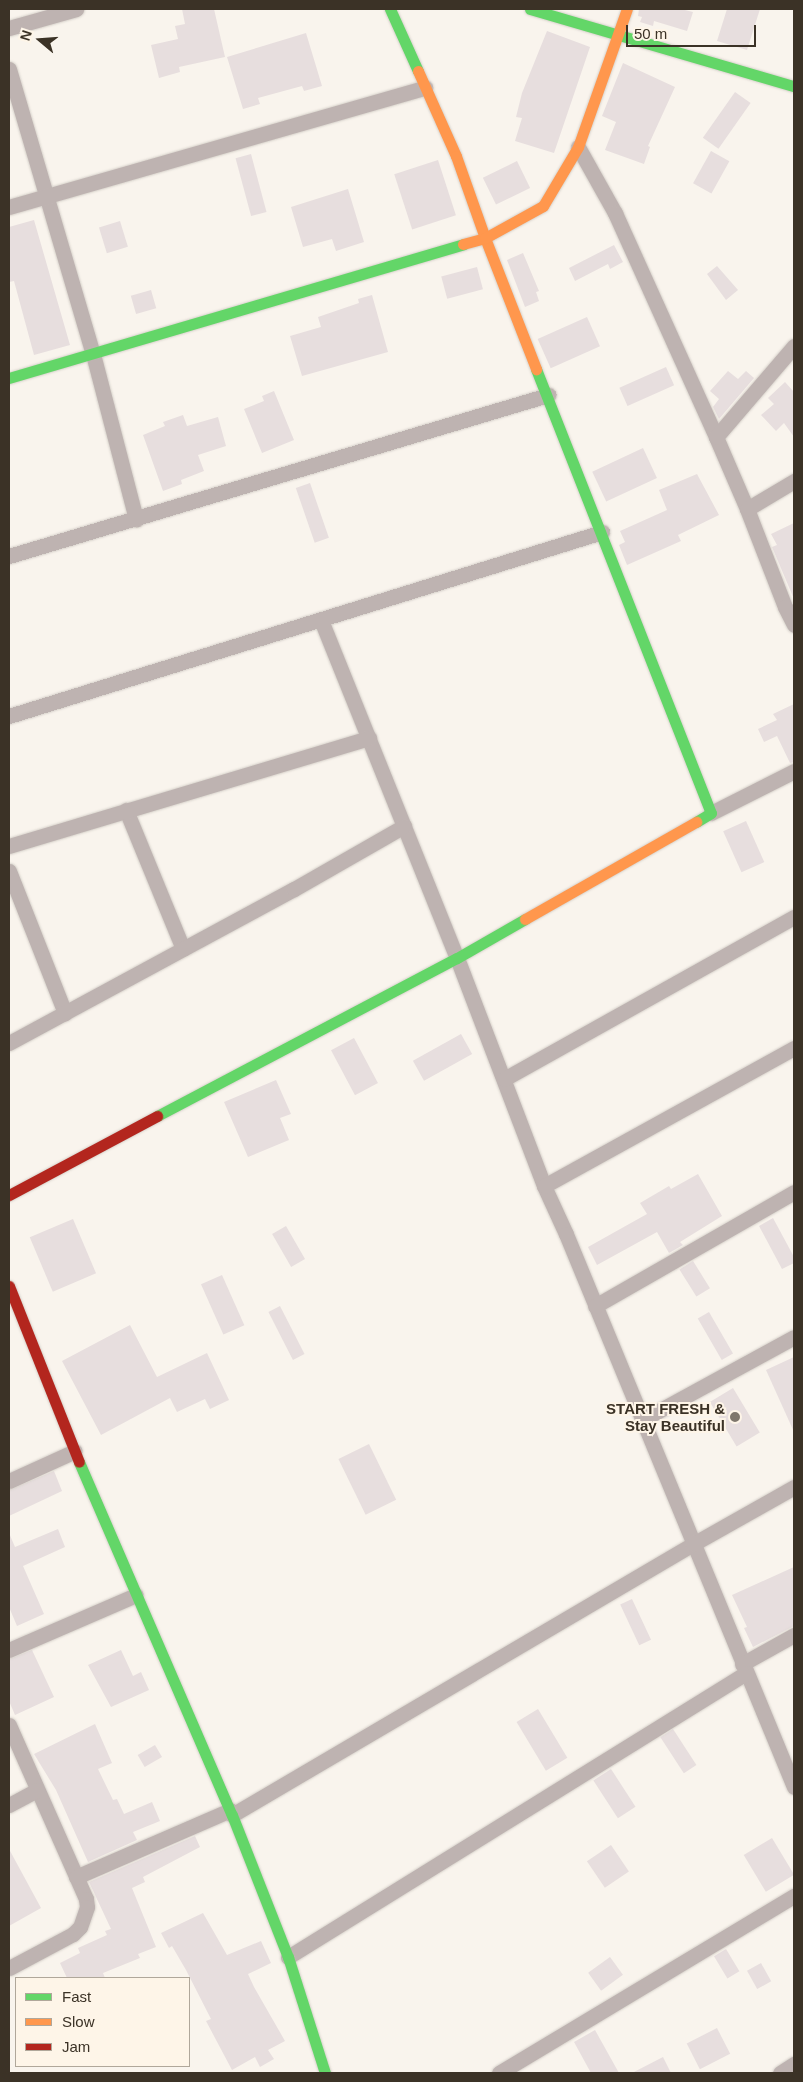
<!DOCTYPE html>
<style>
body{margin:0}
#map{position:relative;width:803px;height:2082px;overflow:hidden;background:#f9f4ed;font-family:Arial,sans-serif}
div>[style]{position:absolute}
.building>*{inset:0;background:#e7dede;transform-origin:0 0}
.roads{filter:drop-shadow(0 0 1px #d6d1ca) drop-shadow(0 0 1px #d6d1ca)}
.street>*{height:15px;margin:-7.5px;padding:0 7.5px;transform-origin:7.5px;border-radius:7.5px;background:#beb3b1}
.fast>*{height:11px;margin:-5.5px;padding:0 5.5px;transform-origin:5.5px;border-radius:5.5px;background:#63d668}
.slow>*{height:11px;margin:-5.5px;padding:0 5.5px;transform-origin:5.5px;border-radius:5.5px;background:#ff974d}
.jam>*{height:11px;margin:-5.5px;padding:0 5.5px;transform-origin:5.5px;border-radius:5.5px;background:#b3261e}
.dots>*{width:14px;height:14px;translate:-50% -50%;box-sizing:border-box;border:2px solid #fef5e8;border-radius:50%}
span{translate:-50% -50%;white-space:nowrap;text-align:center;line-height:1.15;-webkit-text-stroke:4px #fef5e8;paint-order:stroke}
.poi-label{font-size:15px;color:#3b3226;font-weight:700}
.right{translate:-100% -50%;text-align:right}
.frame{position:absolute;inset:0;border:10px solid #3b3226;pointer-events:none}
.legend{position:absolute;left:15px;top:1977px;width:175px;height:90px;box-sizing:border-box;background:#fef5e8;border:1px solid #b0a79a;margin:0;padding:6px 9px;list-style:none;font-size:15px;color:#3b3226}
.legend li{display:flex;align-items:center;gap:10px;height:25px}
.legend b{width:25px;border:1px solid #b0a79a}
.north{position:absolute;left:15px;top:15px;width:50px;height:50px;-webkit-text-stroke:4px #fef5e8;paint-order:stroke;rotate:288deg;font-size:14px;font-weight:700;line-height:20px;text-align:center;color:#3b3226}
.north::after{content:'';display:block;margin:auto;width:18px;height:22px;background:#3b3226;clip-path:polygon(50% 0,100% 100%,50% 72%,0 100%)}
.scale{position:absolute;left:626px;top:25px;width:130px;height:22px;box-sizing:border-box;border:2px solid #3b3226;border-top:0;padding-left:6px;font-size:15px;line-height:18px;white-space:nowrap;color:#3b3226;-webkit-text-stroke:4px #fef5e8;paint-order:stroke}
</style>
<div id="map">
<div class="building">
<i style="clip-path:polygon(182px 9px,214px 9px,225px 57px,179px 67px,180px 72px,159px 78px,151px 45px,178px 39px,175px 26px,185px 24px)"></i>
<i style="clip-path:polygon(639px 9px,681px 9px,693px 12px,687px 31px,654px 21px,653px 26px,640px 22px,642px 17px,638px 16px)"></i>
<i style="clip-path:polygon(727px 9px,760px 9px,747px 50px,717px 41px)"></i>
<i style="clip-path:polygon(547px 31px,590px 47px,554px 153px,515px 141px,522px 118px,516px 117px,522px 93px)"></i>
<i style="clip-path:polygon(306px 33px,322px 86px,304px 91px,302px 86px,258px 98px,260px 104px,243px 109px,227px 57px)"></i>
<i style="clip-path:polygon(623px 63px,675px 87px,648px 146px,650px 147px,644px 164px,605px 150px,616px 122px,602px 116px)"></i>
<i style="left:735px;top:92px;width:19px;height:56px;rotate:35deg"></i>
<i style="left:711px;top:151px;width:21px;height:37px;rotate:29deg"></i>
<i style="left:251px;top:154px;width:60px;height:16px;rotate:75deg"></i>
<i style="left:438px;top:160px;width:58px;height:46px;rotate:72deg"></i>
<i style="left:517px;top:161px;width:30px;height:38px;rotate:64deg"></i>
<i style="clip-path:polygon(348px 189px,364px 242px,336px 251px,332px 239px,303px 247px,291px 207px)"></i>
<i style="clip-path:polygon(34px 220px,70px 345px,34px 355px,14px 281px,9px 282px,9px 227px)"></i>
<i style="left:120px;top:221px;width:27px;height:22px;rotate:73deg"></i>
<i style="clip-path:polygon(614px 245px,623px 262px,610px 269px,608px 264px,575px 281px,569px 268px)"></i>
<i style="clip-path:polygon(523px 253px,539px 291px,536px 292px,539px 301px,525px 307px,507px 260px)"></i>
<i style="clip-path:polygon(717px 266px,738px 290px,726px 300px,707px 274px)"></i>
<i style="left:477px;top:267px;width:23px;height:37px;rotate:75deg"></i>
<i style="left:151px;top:290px;width:19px;height:21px;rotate:74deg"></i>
<i style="clip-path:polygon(372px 295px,388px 352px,302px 376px,290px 336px,321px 327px,318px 317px,359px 303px,358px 299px)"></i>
<i style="left:587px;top:317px;width:32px;height:54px;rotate:66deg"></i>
<i style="left:666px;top:367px;width:20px;height:51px;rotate:66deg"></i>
<i style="clip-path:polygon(728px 371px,738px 379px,746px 371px,754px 378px,719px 419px,713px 407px,719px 399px,710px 391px)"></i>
<i style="clip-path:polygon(785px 382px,794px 392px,794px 437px,784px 423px,776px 431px,761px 415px,774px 404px,768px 398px)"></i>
<i style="clip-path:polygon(274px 391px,294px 440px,262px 453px,244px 409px,264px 401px,262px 396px)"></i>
<i style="clip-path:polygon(183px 415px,187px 426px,218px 417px,226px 446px,198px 455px,204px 471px,181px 480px,182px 484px,163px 491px,143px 435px,165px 426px,163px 422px)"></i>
<i style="left:643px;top:448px;width:33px;height:56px;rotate:65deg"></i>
<i style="clip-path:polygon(697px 474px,719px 515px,678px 535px,681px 541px,627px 565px,619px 545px,625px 542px,620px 531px,667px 510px,659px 490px)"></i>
<i style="left:310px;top:483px;width:58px;height:15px;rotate:71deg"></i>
<i style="clip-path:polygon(794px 523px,794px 599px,772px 547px,777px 545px,771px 534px)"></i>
<i style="clip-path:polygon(794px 704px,794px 762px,790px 763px,777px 736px,764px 742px,758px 729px,777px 720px,773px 714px)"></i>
<i style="left:746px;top:821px;width:45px;height:25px;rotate:66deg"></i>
<i style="left:461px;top:1034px;width:23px;height:55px;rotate:61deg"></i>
<i style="left:354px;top:1038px;width:51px;height:26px;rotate:62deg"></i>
<i style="clip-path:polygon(276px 1080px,291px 1114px,280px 1118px,289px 1140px,248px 1157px,224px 1102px)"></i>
<i style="clip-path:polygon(698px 1174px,722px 1216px,680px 1242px,683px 1245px,669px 1253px,657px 1232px,597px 1265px,588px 1247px,647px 1214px,640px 1203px,669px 1186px,671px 1189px)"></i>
<i style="clip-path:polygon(773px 1218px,794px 1257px,794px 1263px,782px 1269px,759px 1226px)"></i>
<i style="left:73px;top:1219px;width:59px;height:47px;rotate:67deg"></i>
<i style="left:286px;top:1226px;width:38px;height:16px;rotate:60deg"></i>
<i style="left:693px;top:1261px;width:32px;height:16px;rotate:58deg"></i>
<i style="left:222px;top:1275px;width:55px;height:23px;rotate:66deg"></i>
<i style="left:280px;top:1306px;width:54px;height:13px;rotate:63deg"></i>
<i style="left:709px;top:1312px;width:48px;height:13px;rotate:60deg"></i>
<i style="clip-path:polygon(130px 1325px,157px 1377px,207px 1353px,229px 1400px,210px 1409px,205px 1399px,177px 1412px,170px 1398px,101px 1435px,62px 1361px)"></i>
<i style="clip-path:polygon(794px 1357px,794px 1432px,766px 1370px)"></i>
<i style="left:733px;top:1388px;width:52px;height:27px;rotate:59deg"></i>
<i style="left:369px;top:1444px;width:62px;height:34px;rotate:64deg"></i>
<i style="clip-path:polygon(54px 1471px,62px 1491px,9px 1516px,9px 1490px)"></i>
<i style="clip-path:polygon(58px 1529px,65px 1547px,23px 1566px,44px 1614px,17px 1626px,9px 1607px,9px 1533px,15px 1547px)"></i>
<i style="clip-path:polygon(794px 1567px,794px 1626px,753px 1647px,744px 1628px,747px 1627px,732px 1595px)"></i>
<i style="left:632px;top:1599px;width:45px;height:13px;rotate:65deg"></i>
<i style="clip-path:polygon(32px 1650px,54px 1697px,15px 1715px,9px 1701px,9px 1659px)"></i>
<i style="clip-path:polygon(121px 1650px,133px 1676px,141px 1672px,149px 1690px,111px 1707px,88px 1665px)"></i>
<i style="left:538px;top:1709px;width:57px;height:25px;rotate:59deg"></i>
<i style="clip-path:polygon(95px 1724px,112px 1763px,98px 1769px,113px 1800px,117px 1799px,124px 1814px,152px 1802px,160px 1821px,133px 1832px,137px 1840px,88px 1862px,56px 1790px,34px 1754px)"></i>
<i style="left:673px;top:1729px;width:43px;height:15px;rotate:57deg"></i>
<i style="left:155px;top:1745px;width:14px;height:20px;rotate:60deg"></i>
<i style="left:611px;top:1769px;width:45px;height:21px;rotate:57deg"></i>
<i style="clip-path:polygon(195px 1836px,200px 1847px,143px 1877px,145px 1882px,132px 1888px,156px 1947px,138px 1954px,140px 1958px,103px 1973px,105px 1978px,67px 1978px,60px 1963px,80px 1953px,78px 1948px,107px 1935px,105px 1931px,111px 1929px,89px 1882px)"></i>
<i style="left:772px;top:1838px;width:43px;height:33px;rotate:59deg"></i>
<i style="left:611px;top:1845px;width:32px;height:29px;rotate:56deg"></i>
<i style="clip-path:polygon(9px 1849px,41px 1908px,9px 1926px)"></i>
<i style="clip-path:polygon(203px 1913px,227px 1955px,261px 1941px,271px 1963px,248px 1974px,254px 1987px,285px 2041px,268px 2050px,274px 2059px,260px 2067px,255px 2057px,232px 2070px,206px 2021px,211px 2019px,186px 1970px,172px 1946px,169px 1948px,161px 1933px)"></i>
<i style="left:726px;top:1949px;width:26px;height:14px;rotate:59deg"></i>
<i style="left:610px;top:1957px;width:22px;height:27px;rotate:54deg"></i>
<i style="left:761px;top:1963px;width:21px;height:16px;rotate:61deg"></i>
<i style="left:717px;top:2028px;width:29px;height:34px;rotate:63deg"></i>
<i style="clip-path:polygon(595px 2030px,619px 2073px,591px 2073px,574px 2042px)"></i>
<i style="clip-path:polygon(663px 2057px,671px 2073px,632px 2073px)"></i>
</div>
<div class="roads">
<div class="street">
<i style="left:9px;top:28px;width:70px;rotate:-15.8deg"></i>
<i style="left:9px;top:69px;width:297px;rotate:73.6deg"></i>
<i style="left:93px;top:354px;width:171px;rotate:75.4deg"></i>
<i style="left:578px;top:147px;width:76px;rotate:60.7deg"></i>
<i style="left:615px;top:213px;width:246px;rotate:65.7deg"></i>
<i style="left:716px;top:437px;width:78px;rotate:66.7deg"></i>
<i style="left:747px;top:509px;width:105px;rotate:68.8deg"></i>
<i style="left:785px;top:607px;width:20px;rotate:63deg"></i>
<i style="left:9px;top:207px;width:433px;rotate:-16deg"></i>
<i style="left:716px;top:437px;width:120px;rotate:-49.4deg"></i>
<i style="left:747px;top:509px;width:55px;rotate:-30.8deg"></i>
<i style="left:9px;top:556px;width:563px;rotate:-16.63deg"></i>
<i style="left:321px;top:620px;width:364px;rotate:68.1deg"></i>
<i style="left:457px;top:958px;width:244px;rotate:69.1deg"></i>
<i style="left:544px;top:1186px;width:53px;rotate:65.4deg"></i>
<i style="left:566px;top:1234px;width:598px;rotate:67.59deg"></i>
<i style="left:9px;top:716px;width:621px;rotate:-17.24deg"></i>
<i style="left:126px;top:810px;width:150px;rotate:67.7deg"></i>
<i style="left:711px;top:813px;width:93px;rotate:-26.8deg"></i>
<i style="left:9px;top:846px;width:376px;rotate:-16.7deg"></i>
<i style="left:9px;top:871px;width:153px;rotate:68.5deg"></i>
<i style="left:9px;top:1043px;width:324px;rotate:-28.4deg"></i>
<i style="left:294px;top:889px;width:127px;rotate:-29.8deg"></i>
<i style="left:504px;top:1079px;width:332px;rotate:-29.2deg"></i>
<i style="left:544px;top:1186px;width:286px;rotate:-28.9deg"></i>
<i style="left:595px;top:1306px;width:229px;rotate:-29.8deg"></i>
<i style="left:642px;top:1420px;width:173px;rotate:-28.6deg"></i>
<i style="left:9px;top:1481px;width:72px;rotate:-24.4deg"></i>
<i style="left:9px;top:1650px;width:138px;rotate:-23.4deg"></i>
<i style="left:742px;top:1664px;width:60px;rotate:-29.1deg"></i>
<i style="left:9px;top:1725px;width:190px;rotate:66.1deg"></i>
<i style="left:86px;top:1899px;width:8px;rotate:83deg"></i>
<i style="left:87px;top:1907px;width:21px;rotate:109deg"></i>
<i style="left:80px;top:1927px;width:10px;rotate:135deg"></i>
<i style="left:73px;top:1934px;width:72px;rotate:152deg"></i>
<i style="left:9px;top:1805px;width:32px;rotate:-28deg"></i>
<i style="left:232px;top:1815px;width:535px;rotate:-30.45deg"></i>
<i style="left:693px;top:1544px;width:116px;rotate:-29.4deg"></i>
<i style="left:76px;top:1877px;width:168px;rotate:-23.5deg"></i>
<i style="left:288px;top:1957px;width:539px;rotate:-31.8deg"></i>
<i style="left:499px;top:2073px;width:344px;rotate:-31deg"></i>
<i style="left:780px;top:2073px;width:17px;rotate:-33deg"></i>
</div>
<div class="fast">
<i style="left:390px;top:9px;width:68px;rotate:65.7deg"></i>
<i style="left:530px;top:9px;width:275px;rotate:16.3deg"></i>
<i style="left:536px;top:369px;width:477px;rotate:68.5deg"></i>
<i style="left:711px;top:813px;width:17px;rotate:149deg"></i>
<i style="left:9px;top:378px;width:473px;rotate:-16.4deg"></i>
<i style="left:157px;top:1116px;width:339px;rotate:-27.8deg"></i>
<i style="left:457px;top:958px;width:78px;rotate:-29.8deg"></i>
<i style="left:79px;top:1462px;width:385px;rotate:66.6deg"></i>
<i style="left:232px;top:1815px;width:153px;rotate:68.5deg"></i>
<i style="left:288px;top:1957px;width:122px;rotate:72.3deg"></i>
</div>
<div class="slow">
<i style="left:418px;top:71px;width:93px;rotate:65.9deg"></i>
<i style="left:456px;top:156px;width:87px;rotate:70.5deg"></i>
<i style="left:485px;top:238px;width:141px;rotate:68.7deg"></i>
<i style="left:463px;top:244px;width:23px;rotate:-15deg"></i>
<i style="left:485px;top:238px;width:66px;rotate:-28.9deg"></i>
<i style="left:543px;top:206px;width:69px;rotate:-59.3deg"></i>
<i style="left:578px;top:147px;width:146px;rotate:-70.5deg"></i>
<i style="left:525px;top:919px;width:197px;rotate:-29.6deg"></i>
</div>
<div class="jam">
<i style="left:9px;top:1195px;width:168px;rotate:-28.1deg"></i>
<i style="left:9px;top:1286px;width:189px;rotate:68.3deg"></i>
</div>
</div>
<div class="dots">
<i style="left:735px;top:1417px;background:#7e766c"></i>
</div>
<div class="poi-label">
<span class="right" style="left:725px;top:1417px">START FRESH &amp;<br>Stay Beautiful</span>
</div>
<div class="frame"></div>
<ul class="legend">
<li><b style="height:6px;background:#63d668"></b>Fast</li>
<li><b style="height:6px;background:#ff974d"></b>Slow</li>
<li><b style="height:6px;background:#b3261e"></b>Jam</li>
</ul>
<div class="north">N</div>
<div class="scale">50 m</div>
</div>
